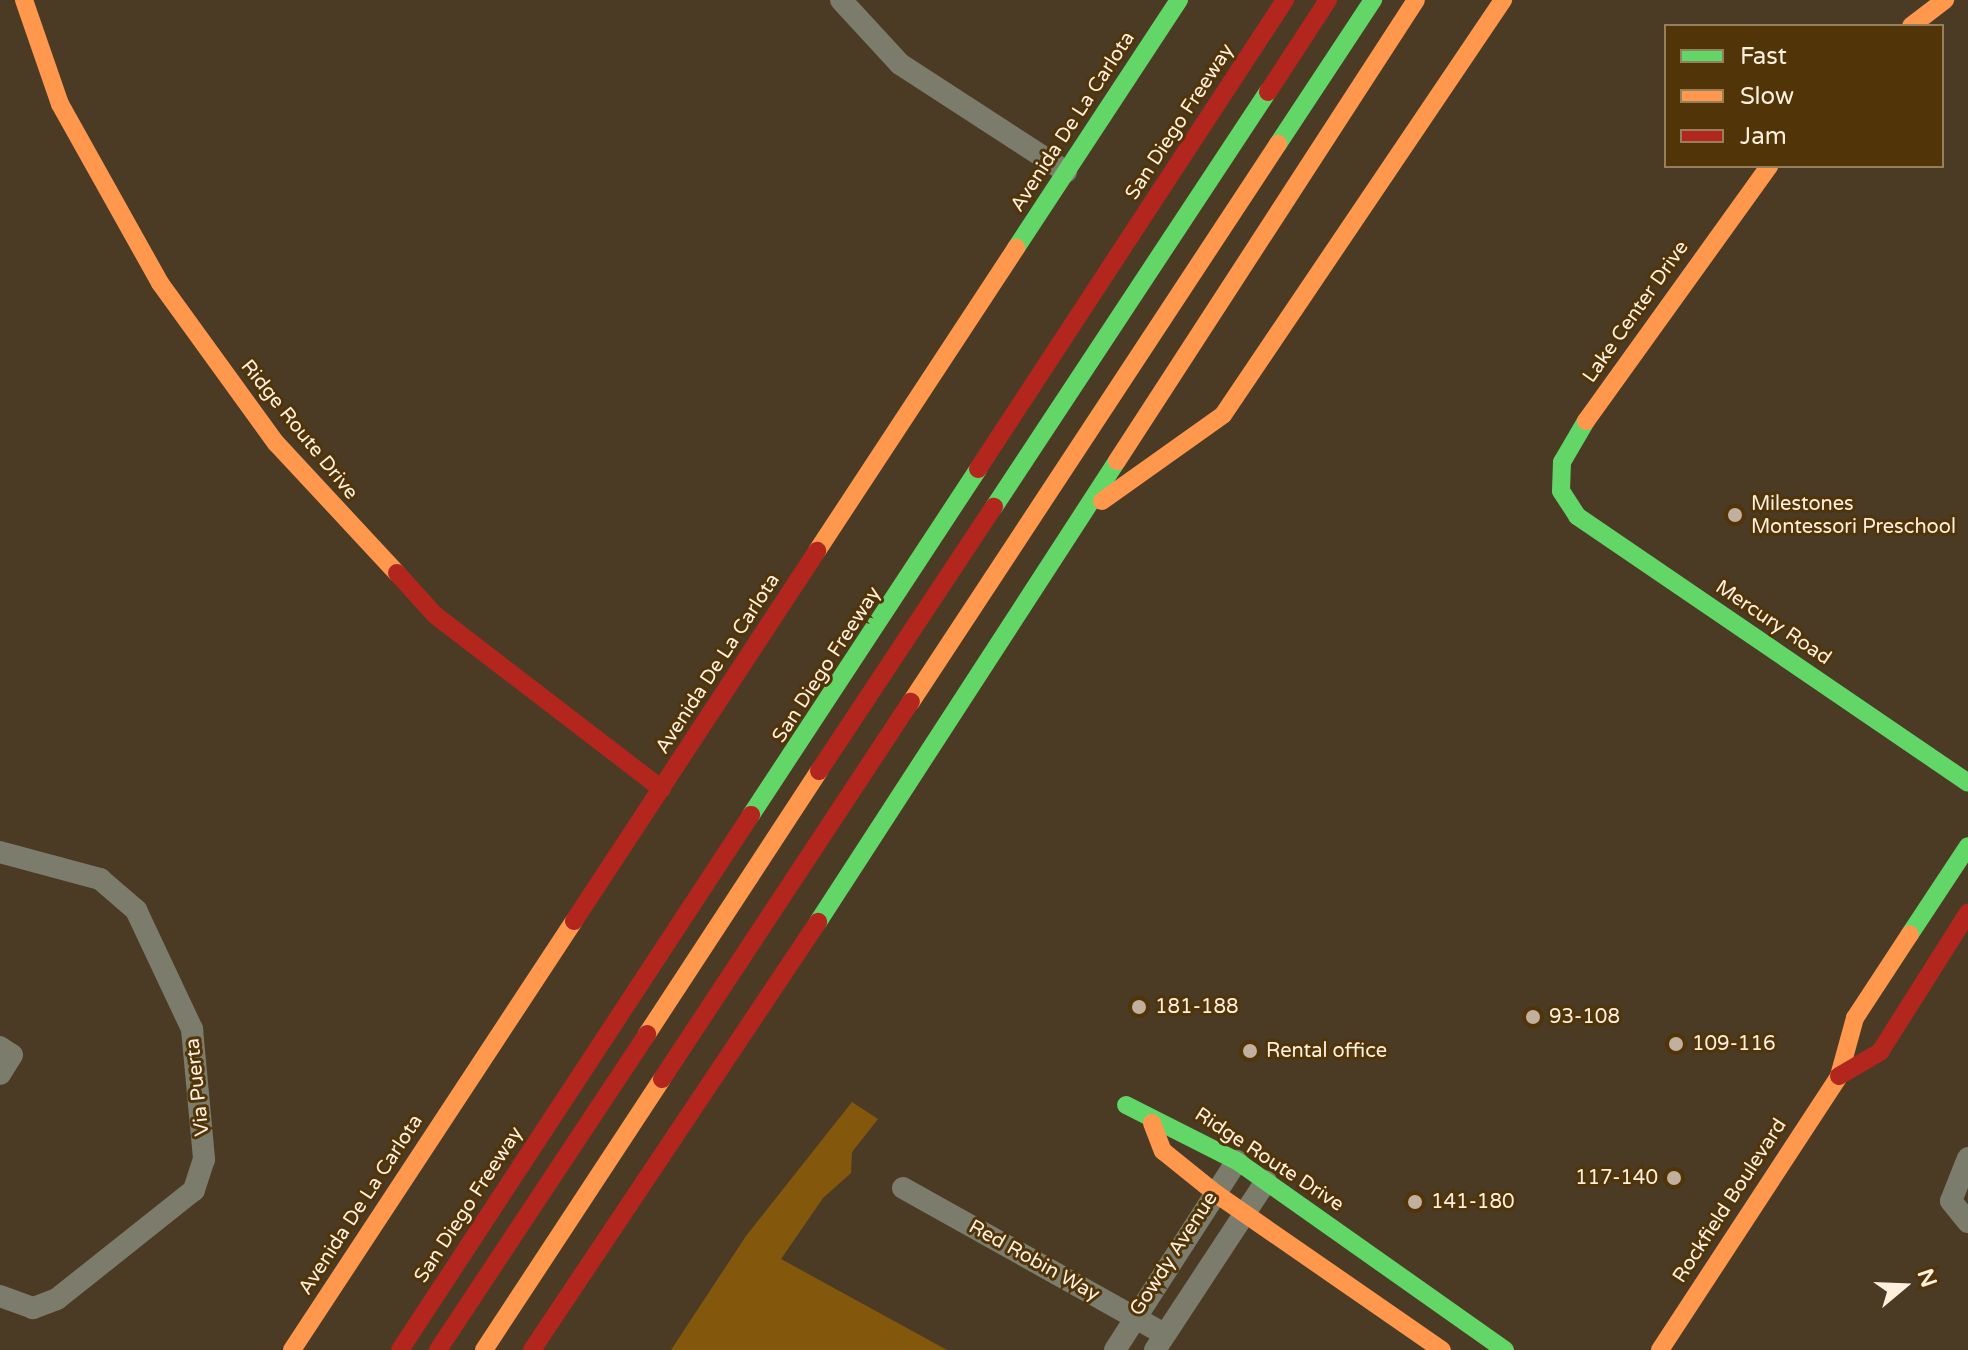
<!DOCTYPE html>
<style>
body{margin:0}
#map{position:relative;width:1968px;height:1350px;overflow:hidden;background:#4c3b24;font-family:"Varela Round",sans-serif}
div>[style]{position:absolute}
.green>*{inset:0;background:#83580c}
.street>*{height:22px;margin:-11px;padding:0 11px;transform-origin:11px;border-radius:11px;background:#7c7c6d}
.fast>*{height:18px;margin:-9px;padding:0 9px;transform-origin:9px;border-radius:9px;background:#63d668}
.slow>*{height:18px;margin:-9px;padding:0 9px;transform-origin:9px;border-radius:9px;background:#ff974d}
.jam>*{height:18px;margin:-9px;padding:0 9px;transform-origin:9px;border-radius:9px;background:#b3261e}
.dots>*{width:22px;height:22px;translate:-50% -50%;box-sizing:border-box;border:4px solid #513407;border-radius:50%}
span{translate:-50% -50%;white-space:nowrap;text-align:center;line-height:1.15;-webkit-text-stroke:6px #513407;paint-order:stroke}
.street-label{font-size:20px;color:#feefde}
.poi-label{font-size:20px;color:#feefde}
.left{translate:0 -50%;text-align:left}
.right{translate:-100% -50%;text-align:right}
.legend{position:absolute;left:1664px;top:24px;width:280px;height:144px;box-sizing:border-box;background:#513407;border:2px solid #967f5d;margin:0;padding:10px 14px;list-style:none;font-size:24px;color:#feefde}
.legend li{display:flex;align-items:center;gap:16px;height:40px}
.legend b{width:40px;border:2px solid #967f5d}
.north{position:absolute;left:1864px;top:1246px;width:80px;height:80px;-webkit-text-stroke:6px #513407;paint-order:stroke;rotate:71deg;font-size:22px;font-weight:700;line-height:32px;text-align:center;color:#feefde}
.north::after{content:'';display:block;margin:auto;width:28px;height:36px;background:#feefde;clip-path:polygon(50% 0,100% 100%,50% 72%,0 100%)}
</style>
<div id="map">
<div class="green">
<i style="clip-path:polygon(852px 1102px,878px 1119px,852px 1152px,851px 1173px,823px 1198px,781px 1259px,947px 1350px,671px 1350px,746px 1236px)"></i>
</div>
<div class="street">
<i style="left:841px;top:0;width:87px;rotate:47.3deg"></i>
<i style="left:900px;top:64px;width:198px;rotate:33deg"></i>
<i style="left:0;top:852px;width:104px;rotate:15.1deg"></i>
<i style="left:100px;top:879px;width:48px;rotate:40.7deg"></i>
<i style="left:136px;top:910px;width:132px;rotate:64.8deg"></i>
<i style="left:192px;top:1029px;width:131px;rotate:84.7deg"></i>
<i style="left:204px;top:1159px;width:33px;rotate:108deg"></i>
<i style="left:194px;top:1190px;width:175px;rotate:141.5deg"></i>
<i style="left:57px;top:1299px;width:26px;rotate:159deg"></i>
<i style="left:33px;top:1308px;width:35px;rotate:-160deg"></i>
<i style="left:0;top:1047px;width:14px;rotate:34deg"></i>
<i style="left:12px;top:1055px;width:22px;rotate:122deg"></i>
<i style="left:1968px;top:1158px;width:46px;rotate:111.6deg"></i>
<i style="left:1951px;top:1201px;width:27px;rotate:51deg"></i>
<i style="left:903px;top:1188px;width:299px;rotate:29.2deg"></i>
<i style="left:1115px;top:1350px;width:225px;rotate:-57.2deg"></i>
<i style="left:1155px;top:1350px;width:202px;rotate:-56.7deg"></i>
</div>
<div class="fast">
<i style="left:1278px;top:144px;width:173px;rotate:-56.6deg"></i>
<i style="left:1016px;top:248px;width:297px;rotate:-56.7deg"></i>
<i style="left:1586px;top:421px;width:48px;rotate:120.3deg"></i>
<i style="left:1562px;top:462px;width:29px;rotate:92deg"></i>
<i style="left:1561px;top:491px;width:30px;rotate:57deg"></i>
<i style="left:1577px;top:516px;width:473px;rotate:34.3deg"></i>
<i style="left:994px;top:507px;width:497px;rotate:-56.6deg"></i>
<i style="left:751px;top:815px;width:414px;rotate:-56.7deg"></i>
<i style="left:818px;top:922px;width:549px;rotate:-57.03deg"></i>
<i style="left:1910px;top:934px;width:105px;rotate:-56.6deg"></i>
<i style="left:1126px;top:1105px;width:124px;rotate:26.8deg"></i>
<i style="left:1237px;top:1161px;width:328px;rotate:35.2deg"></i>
</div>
<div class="slow">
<i style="left:24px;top:0;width:110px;rotate:70.9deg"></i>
<i style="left:60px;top:104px;width:205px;rotate:60.8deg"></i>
<i style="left:160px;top:283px;width:198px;rotate:54.1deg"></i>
<i style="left:276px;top:443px;width:178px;rotate:47.1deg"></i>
<i style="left:1911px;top:26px;width:43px;rotate:-37.4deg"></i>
<i style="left:1586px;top:421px;width:314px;rotate:-54.3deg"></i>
<i style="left:1117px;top:461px;width:549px;rotate:-57.03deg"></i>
<i style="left:1102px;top:501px;width:148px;rotate:-35.4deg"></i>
<i style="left:1223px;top:415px;width:501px;rotate:-55.99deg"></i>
<i style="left:817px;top:551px;width:363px;rotate:-56.7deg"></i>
<i style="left:911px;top:702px;width:668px;rotate:-56.67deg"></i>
<i style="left:647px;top:1034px;width:314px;rotate:-56.8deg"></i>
<i style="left:1152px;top:1123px;width:30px;rotate:69deg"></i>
<i style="left:1163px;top:1151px;width:67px;rotate:38.9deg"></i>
<i style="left:1215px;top:1193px;width:276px;rotate:34.7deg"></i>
<i style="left:292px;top:1350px;width:513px;rotate:-56.68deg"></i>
<i style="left:484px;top:1350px;width:324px;rotate:-56.7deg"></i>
<i style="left:1660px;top:1350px;width:327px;rotate:-56.8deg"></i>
<i style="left:1839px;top:1076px;width:60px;rotate:-74.6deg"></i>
<i style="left:1855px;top:1018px;width:100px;rotate:-56.8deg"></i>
</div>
<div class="jam">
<i style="left:1268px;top:92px;width:110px;rotate:-56.9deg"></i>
<i style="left:978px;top:469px;width:561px;rotate:-56.79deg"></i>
<i style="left:397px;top:573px;width:57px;rotate:47.9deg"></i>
<i style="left:435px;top:615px;width:286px;rotate:37.5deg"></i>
<i style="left:819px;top:771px;width:317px;rotate:-56.5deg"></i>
<i style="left:574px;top:921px;width:443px;rotate:-56.7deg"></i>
<i style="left:1839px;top:1076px;width:48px;rotate:-30.3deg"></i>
<i style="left:1880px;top:1052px;width:165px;rotate:-57.7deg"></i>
<i style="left:662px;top:1079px;width:452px;rotate:-56.6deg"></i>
<i style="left:400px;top:1350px;width:640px;rotate:-56.73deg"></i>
<i style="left:438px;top:1350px;width:379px;rotate:-56.5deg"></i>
<i style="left:532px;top:1350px;width:515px;rotate:-56.25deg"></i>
</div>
<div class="dots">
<i style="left:1735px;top:515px;background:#c0b09d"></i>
<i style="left:1139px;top:1007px;background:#c0b09d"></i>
<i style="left:1533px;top:1017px;background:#c0b09d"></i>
<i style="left:1676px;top:1044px;background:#c0b09d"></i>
<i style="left:1250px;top:1051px;background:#c0b09d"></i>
<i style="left:1674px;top:1178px;background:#c0b09d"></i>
<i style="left:1415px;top:1202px;background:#c0b09d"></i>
</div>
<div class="street-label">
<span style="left:1073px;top:122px;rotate:-57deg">Avenida De La Carlota</span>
<span style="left:1180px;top:122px;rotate:-57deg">San Diego Freeway</span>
<span style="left:1636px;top:312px;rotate:-55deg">Lake Center Drive</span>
<span style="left:299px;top:430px;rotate:51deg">Ridge Route Drive</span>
<span style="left:1773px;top:623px;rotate:34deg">Mercury Road</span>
<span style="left:718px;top:664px;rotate:-57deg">Avenida De La Carlota</span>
<span style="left:827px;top:665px;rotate:-57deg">San Diego Freeway</span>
<span style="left:198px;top:1087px;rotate:-96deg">Via Puerta</span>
<span style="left:1269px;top:1160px;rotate:33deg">Ridge Route Drive</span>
<span style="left:1730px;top:1201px;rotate:-57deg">Rockfield Boulevard</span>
<span style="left:361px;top:1205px;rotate:-57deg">Avenida De La Carlota</span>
<span style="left:469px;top:1205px;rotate:-57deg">San Diego Freeway</span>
<span style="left:1174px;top:1254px;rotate:-57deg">Gowdy Avenue</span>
<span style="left:1034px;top:1261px;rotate:29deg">Red Robin Way</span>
</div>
<div class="poi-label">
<span class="left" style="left:1751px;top:516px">Milestones<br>Montessori Preschool</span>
<span class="left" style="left:1155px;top:1007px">181-188</span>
<span class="left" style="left:1549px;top:1017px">93-108</span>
<span class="left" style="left:1692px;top:1044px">109-116</span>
<span class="left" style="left:1266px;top:1051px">Rental office</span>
<span class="right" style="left:1658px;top:1178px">117-140</span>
<span class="left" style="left:1431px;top:1202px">141-180</span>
</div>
<ul class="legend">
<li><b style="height:10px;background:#63d668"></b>Fast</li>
<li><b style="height:10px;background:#ff974d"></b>Slow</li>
<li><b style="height:10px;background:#b3261e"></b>Jam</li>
</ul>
<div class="north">N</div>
</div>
